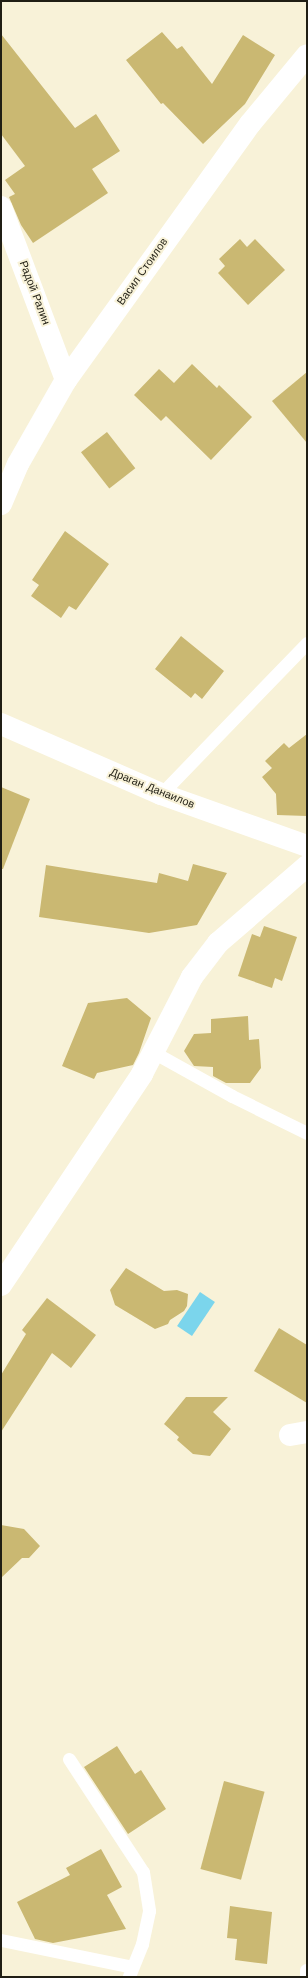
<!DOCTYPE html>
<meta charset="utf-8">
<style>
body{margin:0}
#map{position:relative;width:308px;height:1978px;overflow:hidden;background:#f8f2d8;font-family:"Work Sans",sans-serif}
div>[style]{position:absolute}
.water>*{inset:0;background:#7bd5ec;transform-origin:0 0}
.building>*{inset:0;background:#cab872;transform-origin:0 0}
.lane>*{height:13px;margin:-6.5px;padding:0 6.5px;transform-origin:6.5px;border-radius:6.5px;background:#fff}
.street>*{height:22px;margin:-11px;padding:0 11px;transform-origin:11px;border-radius:11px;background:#fff}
.secondary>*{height:22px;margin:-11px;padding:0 11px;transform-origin:11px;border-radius:11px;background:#fff}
span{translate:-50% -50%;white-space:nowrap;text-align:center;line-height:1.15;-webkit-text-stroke:4px #f8f2d8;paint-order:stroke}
.street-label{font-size:11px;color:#201e14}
.frame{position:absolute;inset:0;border:2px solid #201e14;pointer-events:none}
</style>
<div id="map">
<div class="water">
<i style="left:200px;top:1292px;width:18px;height:41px;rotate:34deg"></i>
</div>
<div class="building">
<i style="clip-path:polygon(162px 32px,177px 49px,182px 46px,212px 84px,243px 35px,275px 55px,245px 104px,203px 144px,163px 103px,161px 104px,126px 60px)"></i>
<i style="clip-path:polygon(1px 34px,75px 128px,96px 114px,120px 151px,92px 169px,108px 193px,33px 243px,21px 225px,9px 197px,15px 194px,5px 180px,25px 166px,1px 134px)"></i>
<i style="clip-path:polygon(240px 239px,247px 247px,255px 239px,285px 270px,248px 305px,218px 273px,225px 266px,219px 259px)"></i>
<i style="clip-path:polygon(192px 364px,217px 388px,219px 385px,252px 417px,211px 460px,166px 416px,161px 421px,134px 395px,159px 369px,174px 383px)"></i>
<i style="clip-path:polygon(307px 372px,307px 443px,272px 401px)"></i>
<i style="left:107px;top:432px;width:46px;height:33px;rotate:52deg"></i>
<i style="clip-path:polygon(65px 531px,109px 564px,76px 610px,69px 606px,61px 618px,31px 596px,39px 585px,32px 580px)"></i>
<i style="clip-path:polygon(181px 636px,224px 671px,202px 699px,195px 693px,191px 698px,155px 669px)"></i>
<i style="clip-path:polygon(307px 734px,307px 816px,277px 815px,276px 794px,262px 777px,272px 768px,265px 761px,284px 743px,289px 748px)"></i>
<i style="clip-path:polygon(1px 787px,30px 799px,3px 869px,1px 869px)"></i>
<i style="clip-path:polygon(193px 864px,227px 873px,197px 925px,149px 933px,39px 917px,46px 865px,157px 883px,159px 873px,188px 881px)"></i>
<i style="clip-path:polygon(264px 926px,297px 937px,282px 981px,275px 978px,272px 988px,238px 976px,252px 934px,260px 937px)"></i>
<i style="clip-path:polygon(127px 998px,151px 1018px,139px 1053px,133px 1065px,97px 1073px,94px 1079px,62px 1066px,88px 1003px)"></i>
<i style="clip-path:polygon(248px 1016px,249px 1040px,259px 1039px,261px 1068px,250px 1083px,226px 1083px,213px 1076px,213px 1067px,194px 1066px,184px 1051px,194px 1034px,211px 1033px,211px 1019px)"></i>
<i style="clip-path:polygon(126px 1268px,164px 1291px,177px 1290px,188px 1294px,187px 1306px,184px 1311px,170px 1320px,168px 1324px,155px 1329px,115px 1305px,110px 1290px)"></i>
<i style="clip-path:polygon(47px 1298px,96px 1335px,71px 1368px,52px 1353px,1px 1432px,1px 1375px,26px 1334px,22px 1330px)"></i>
<i style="clip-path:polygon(279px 1328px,307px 1345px,307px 1403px,254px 1371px)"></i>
<i style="clip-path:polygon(186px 1397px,228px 1397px,213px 1412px,231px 1429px,210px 1456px,193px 1454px,177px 1440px,179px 1437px,164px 1424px)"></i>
<i style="clip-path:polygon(1px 1525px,24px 1529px,40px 1546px,29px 1558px,22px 1558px,1px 1578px)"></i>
<i style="clip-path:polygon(117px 1746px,135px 1774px,141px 1770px,166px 1809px,128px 1834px,84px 1767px)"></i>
<i style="left:224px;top:1781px;width:42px;height:91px;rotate:15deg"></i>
<i style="clip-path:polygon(101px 1849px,122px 1887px,107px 1895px,126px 1929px,53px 1943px,35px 1939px,17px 1902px,70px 1875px,66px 1868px)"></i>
<i style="clip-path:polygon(230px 1906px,272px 1912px,267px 1964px,235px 1960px,237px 1939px,227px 1938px)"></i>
</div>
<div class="lane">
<i style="left:161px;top:794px;width:210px;rotate:-46deg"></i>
<i style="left:153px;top:1052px;width:90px;rotate:29.1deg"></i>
<i style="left:232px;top:1096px;width:84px;rotate:26.3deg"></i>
<i style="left:69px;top:1759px;width:135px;rotate:56.8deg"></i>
<i style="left:143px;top:1872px;width:39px;rotate:81deg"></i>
<i style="left:149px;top:1911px;width:34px;rotate:102deg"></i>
<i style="left:142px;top:1944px;width:35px;rotate:112deg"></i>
<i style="left:1px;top:1940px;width:134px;rotate:11.6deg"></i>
<i style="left:306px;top:1977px;width:7px;rotate:-90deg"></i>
</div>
<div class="street">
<i style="left:1px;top:207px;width:185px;rotate:69.4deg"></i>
<i style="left:1px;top:724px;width:175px;rotate:23.6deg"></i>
<i style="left:161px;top:794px;width:155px;rotate:19.6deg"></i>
<i style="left:1px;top:1285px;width:254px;rotate:-56.2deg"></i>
<i style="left:142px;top:1074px;width:109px;rotate:-62.7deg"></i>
<i style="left:192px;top:977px;width:43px;rotate:-52.6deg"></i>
<i style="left:218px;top:943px;width:118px;rotate:-40.9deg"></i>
<i style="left:290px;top:1435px;width:17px;rotate:-10deg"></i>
</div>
<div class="secondary">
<i style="left:1px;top:504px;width:43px;rotate:-67deg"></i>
<i style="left:18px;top:464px;width:97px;rotate:-60.3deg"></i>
<i style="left:66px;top:380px;width:315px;rotate:-54.3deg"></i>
<i style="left:250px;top:124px;width:89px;rotate:-50.4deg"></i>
</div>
<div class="street-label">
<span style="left:143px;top:272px;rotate:-55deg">Васил Стоилов</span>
<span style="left:34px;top:293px;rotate:69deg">Радой Ралин</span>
<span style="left:152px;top:789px;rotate:22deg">Драган Данаилов</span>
</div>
<div class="frame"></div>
</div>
